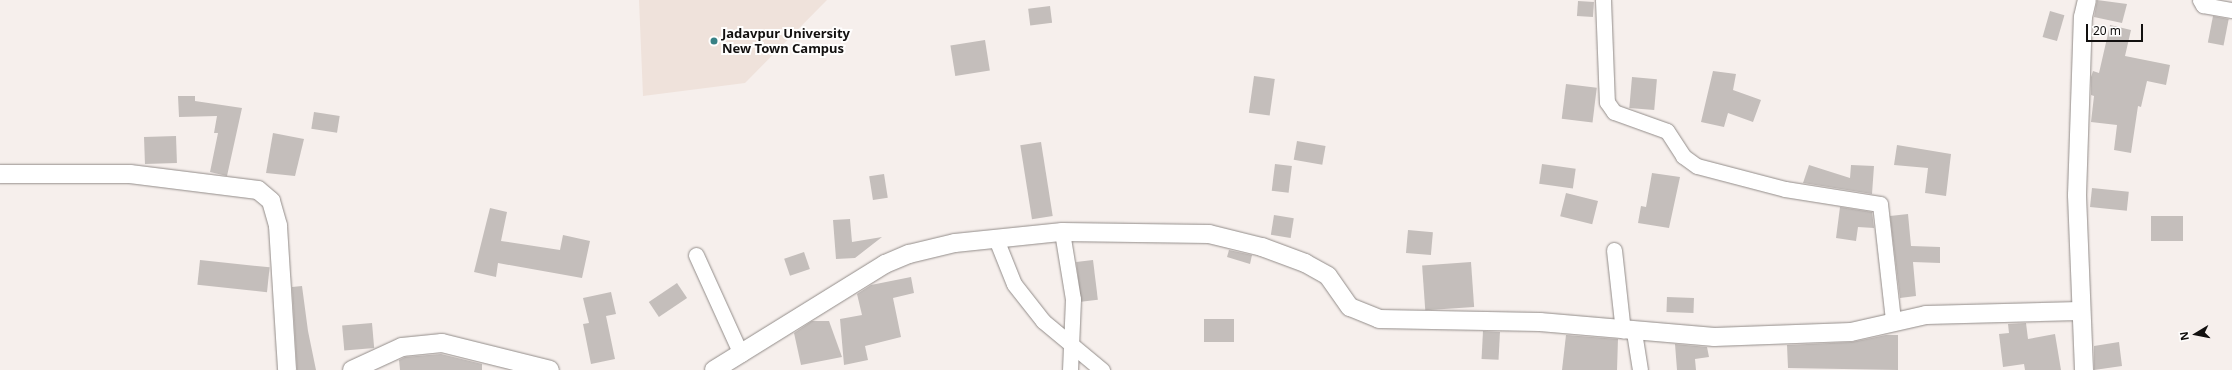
<!DOCTYPE html>
<style>
body{margin:0}
#map{position:relative;width:2232px;height:370px;overflow:hidden;background:#f6efec;font-family:"Noto Sans",sans-serif}
div>[style]{position:absolute}
.built>*{inset:0;background:#efe2db}
.building>*{inset:0;background:#c4bebb;transform-origin:0 0}
.roads{filter:drop-shadow(0 0 1px #928c89) drop-shadow(0 0 1px #928c89)}
.minor>*{height:15px;margin:-7.5px;padding:0 7.5px;transform-origin:7.5px;border-radius:7.5px;background:#fff}
.tertiary>*{height:18px;margin:-9px;padding:0 9px;transform-origin:9px;border-radius:9px;background:#fff}
.dots>*{width:11px;height:11px;translate:-50% -50%;box-sizing:border-box;border:2px solid #fffefd;border-radius:50%}
span{translate:-50% -50%;white-space:nowrap;text-align:center;line-height:1.15;-webkit-text-stroke:4px #fffefd;paint-order:stroke}
.poi-label{font-size:13px;color:#12100f;font-weight:700}
.left{translate:0 -50%;text-align:left}
.north{position:absolute;left:2176px;top:314px;width:40px;height:40px;-webkit-text-stroke:3px #fffefd;paint-order:stroke;rotate:260deg;font-size:11px;font-weight:700;line-height:16px;text-align:center;color:#12100f}
.north::after{content:'';display:block;margin:auto;width:14px;height:18px;background:#12100f;clip-path:polygon(50% 0,100% 100%,50% 72%,0 100%)}
.scale{position:absolute;left:2086px;top:24px;width:57px;height:18px;box-sizing:border-box;border:2px solid #12100f;border-top:0;padding-left:5px;font-size:12px;line-height:14px;white-space:nowrap;color:#12100f;-webkit-text-stroke:3px #fffefd;paint-order:stroke}
</style>
<div id="map">
<div class="built">
<i style="clip-path:polygon(639px 0,827px 0,745px 83px,643px 96px)"></i>
</div>
<div class="building">
<i style="clip-path:polygon(2097px 0,2127px 4px,2122px 23px,2094px 17px)"></i>
<i style="left:1578px;top:1px;width:16px;height:15px;rotate:4deg"></i>
<i style="left:1050px;top:6px;width:17px;height:22px;rotate:83deg"></i>
<i style="left:2050px;top:11px;width:15px;height:27px;rotate:16deg"></i>
<i style="left:2213px;top:16px;width:16px;height:27px;rotate:11deg"></i>
<i style="clip-path:polygon(2110px 25px,2131px 30px,2125px 56px,2170px 65px,2166px 85px,2147px 81px,2141px 107px,2138px 106px,2131px 153px,2114px 150px,2117px 125px,2091px 122px,2094px 96px,2091px 95px,2091px 77px,2093px 71px,2099px 73px)"></i>
<i style="left:985px;top:40px;width:31px;height:35px;rotate:81deg"></i>
<i style="clip-path:polygon(1713px 71px,1736px 74px,1733px 90px,1761px 100px,1753px 122px,1728px 113px,1724px 127px,1701px 122px)"></i>
<i style="left:1254px;top:76px;width:21px;height:37px;rotate:8deg"></i>
<i style="left:1632px;top:77px;width:25px;height:31px;rotate:5deg"></i>
<i style="left:1566px;top:84px;width:31px;height:35px;rotate:7deg"></i>
<i style="clip-path:polygon(178px 96px,195px 96px,195px 101px,242px 108px,227px 176px,210px 172px,218px 133px,214px 133px,217px 116px,179px 117px)"></i>
<i style="left:314px;top:112px;width:26px;height:17px;rotate:9deg"></i>
<i style="clip-path:polygon(273px 133px,304px 139px,295px 176px,266px 173px)"></i>
<i style="left:176px;top:136px;width:27px;height:32px;rotate:88deg"></i>
<i style="left:1297px;top:141px;width:29px;height:19px;rotate:10deg"></i>
<i style="left:1041px;top:142px;width:75px;height:21px;rotate:81deg"></i>
<i style="clip-path:polygon(1897px 145px,1951px 154px,1946px 196px,1925px 193px,1928px 168px,1894px 165px)"></i>
<i style="left:1275px;top:164px;width:17px;height:27px;rotate:7deg"></i>
<i style="left:1542px;top:164px;width:34px;height:20px;rotate:8deg"></i>
<i style="clip-path:polygon(1809px 165px,1850px 178px,1851px 165px,1874px 166px,1872px 194px,1803px 183px)"></i>
<i style="clip-path:polygon(1652px 173px,1680px 177px,1669px 228px,1638px 223px,1641px 206px,1646px 207px)"></i>
<i style="left:884px;top:174px;width:24px;height:15px;rotate:81deg"></i>
<i style="left:2092px;top:188px;width:37px;height:19px;rotate:6deg"></i>
<i style="left:1566px;top:193px;width:33px;height:24px;rotate:14deg"></i>
<i style="clip-path:polygon(1840px 207px,1872px 212px,1874px 228px,1858px 227px,1856px 241px,1836px 238px)"></i>
<i style="clip-path:polygon(490px 208px,507px 212px,501px 241px,560px 250px,563px 235px,590px 241px,582px 278px,498px 263px,496px 277px,474px 272px)"></i>
<i style="clip-path:polygon(1908px 214px,1911px 246px,1940px 247px,1940px 263px,1913px 262px,1916px 296px,1900px 298px,1890px 216px)"></i>
<i style="left:1274px;top:215px;width:20px;height:20px;rotate:9deg"></i>
<i style="left:2151px;top:216px;width:32px;height:25px"></i>
<i style="clip-path:polygon(850px 219px,852px 242px,882px 237px,855px 258px,836px 259px,833px 220px)"></i>
<i style="left:1408px;top:230px;width:25px;height:23px;rotate:5deg"></i>
<i style="clip-path:polygon(1229px 250px,1252px 255px,1250px 264px,1227px 257px)"></i>
<i style="left:804px;top:252px;width:18px;height:21px;rotate:71deg"></i>
<i style="left:200px;top:260px;width:70px;height:25px;rotate:6deg"></i>
<i style="left:1093px;top:260px;width:40px;height:17px;rotate:83deg"></i>
<i style="left:1471px;top:262px;width:45px;height:49px;rotate:86deg"></i>
<i style="clip-path:polygon(911px 277px,914px 293px,893px 298px,901px 337px,865px 346px,868px 360px,844px 365px,840px 319px,862px 315px,857px 294px,871px 285px)"></i>
<i style="left:677px;top:283px;width:18px;height:34px;rotate:56deg"></i>
<i style="clip-path:polygon(302px 286px,308px 331px,316px 370px,297px 370px,292px 287px)"></i>
<i style="clip-path:polygon(611px 292px,616px 314px,606px 316px,615px 359px,591px 364px,583px 324px,589px 323px,583px 298px)"></i>
<i style="left:1667px;top:297px;width:27px;height:15px;rotate:2deg"></i>
<i style="left:1204px;top:319px;width:30px;height:23px"></i>
<i style="clip-path:polygon(812px 321px,829px 321px,842px 357px,801px 365px,794px 333px)"></i>
<i style="left:372px;top:323px;width:25px;height:30px;rotate:85deg"></i>
<i style="clip-path:polygon(2026px 323px,2028px 339px,2055px 334px,2061px 370px,2025px 370px,2024px 364px,2003px 367px,1999px 334px,2009px 333px,2008px 324px)"></i>
<i style="left:1483px;top:331px;width:17px;height:28px;rotate:3deg"></i>
<i style="clip-path:polygon(1566px 335px,1618px 339px,1617px 370px,1562px 370px)"></i>
<i style="clip-path:polygon(1886px 335px,1898px 335px,1898px 370px,1788px 368px,1787px 345px,1852px 342px)"></i>
<i style="clip-path:polygon(2119px 342px,2122px 366px,2094px 370px,2094px 346px)"></i>
<i style="clip-path:polygon(1675px 344px,1707px 347px,1709px 357px,1695px 359px,1696px 370px,1677px 370px)"></i>
<i style="clip-path:polygon(441px 354px,482px 364px,482px 370px,400px 370px,399px 360px,405px 357px)"></i>
</div>
<div class="roads">
<div class="minor">
<i style="left:1603px;top:0;width:102px;rotate:87.8deg"></i>
<i style="left:1607px;top:102px;width:12px;rotate:55deg"></i>
<i style="left:1614px;top:112px;width:56px;rotate:19.7deg"></i>
<i style="left:1667px;top:131px;width:30px;rotate:57deg"></i>
<i style="left:1683px;top:156px;width:17px;rotate:36deg"></i>
<i style="left:1697px;top:166px;width:91px;rotate:14.6deg"></i>
<i style="left:1785px;top:189px;width:96px;rotate:9deg"></i>
<i style="left:1880px;top:204px;width:117px;rotate:83.6deg"></i>
<i style="left:2200px;top:0;width:6px;rotate:59deg"></i>
<i style="left:2203px;top:5px;width:29px;rotate:10deg"></i>
<i style="left:1062px;top:232px;width:68px;rotate:80.7deg"></i>
<i style="left:1073px;top:299px;width:71px;rotate:92.4deg"></i>
<i style="left:996px;top:239px;width:48px;rotate:68.2deg"></i>
<i style="left:1014px;top:284px;width:47px;rotate:51.9deg"></i>
<i style="left:1043px;top:321px;width:77px;rotate:39.7deg"></i>
<i style="left:1614px;top:250px;width:81px;rotate:83.7deg"></i>
<i style="left:696px;top:255px;width:109px;rotate:65.6deg"></i>
<i style="left:1634px;top:332px;width:38px;rotate:81deg"></i>
</div>
<div class="tertiary">
<i style="left:0;top:174px;width:130px"></i>
<i style="left:130px;top:174px;width:129px;rotate:7.1deg"></i>
<i style="left:258px;top:190px;width:17px;rotate:40deg"></i>
<i style="left:271px;top:201px;width:26px;rotate:74deg"></i>
<i style="left:278px;top:226px;width:144px;rotate:86.4deg"></i>
<i style="left:352px;top:370px;width:55px;rotate:-24.7deg"></i>
<i style="left:402px;top:347px;width:40px;rotate:-5.7deg"></i>
<i style="left:442px;top:343px;width:111px;rotate:14deg"></i>
<i style="left:714px;top:370px;width:201px;rotate:-31.8deg"></i>
<i style="left:885px;top:264px;width:26px;rotate:-23deg"></i>
<i style="left:909px;top:254px;width:47px;rotate:-13.4deg"></i>
<i style="left:955px;top:243px;width:108px;rotate:-5.9deg"></i>
<i style="left:1062px;top:232px;width:147px;rotate:0.8deg"></i>
<i style="left:1209px;top:234px;width:55px;rotate:13.8deg"></i>
<i style="left:1262px;top:247px;width:46px;rotate:20.4deg"></i>
<i style="left:1305px;top:263px;width:26px;rotate:29deg"></i>
<i style="left:1328px;top:276px;width:38px;rotate:55deg"></i>
<i style="left:1350px;top:307px;width:31px;rotate:22deg"></i>
<i style="left:1379px;top:319px;width:161px;rotate:1.1deg"></i>
<i style="left:1540px;top:322px;width:175px;rotate:4.9deg"></i>
<i style="left:1714px;top:337px;width:137px;rotate:-2.1deg"></i>
<i style="left:1851px;top:332px;width:77px;rotate:-12.8deg"></i>
<i style="left:1926px;top:315px;width:154px;rotate:-1.5deg"></i>
<i style="left:2084px;top:370px;width:175px;rotate:-92.3deg"></i>
<i style="left:2077px;top:195px;width:178px;rotate:-88.1deg"></i>
<i style="left:2083px;top:17px;width:17px;rotate:-77deg"></i>
</div>
</div>
<div class="dots">
<i style="left:714px;top:41px;background:#388185"></i>
</div>
<div class="poi-label">
<span class="left" style="left:722px;top:41px">Jadavpur University<br>New Town Campus</span>
</div>
<div class="north">N</div>
<div class="scale">20 m</div>
</div>
